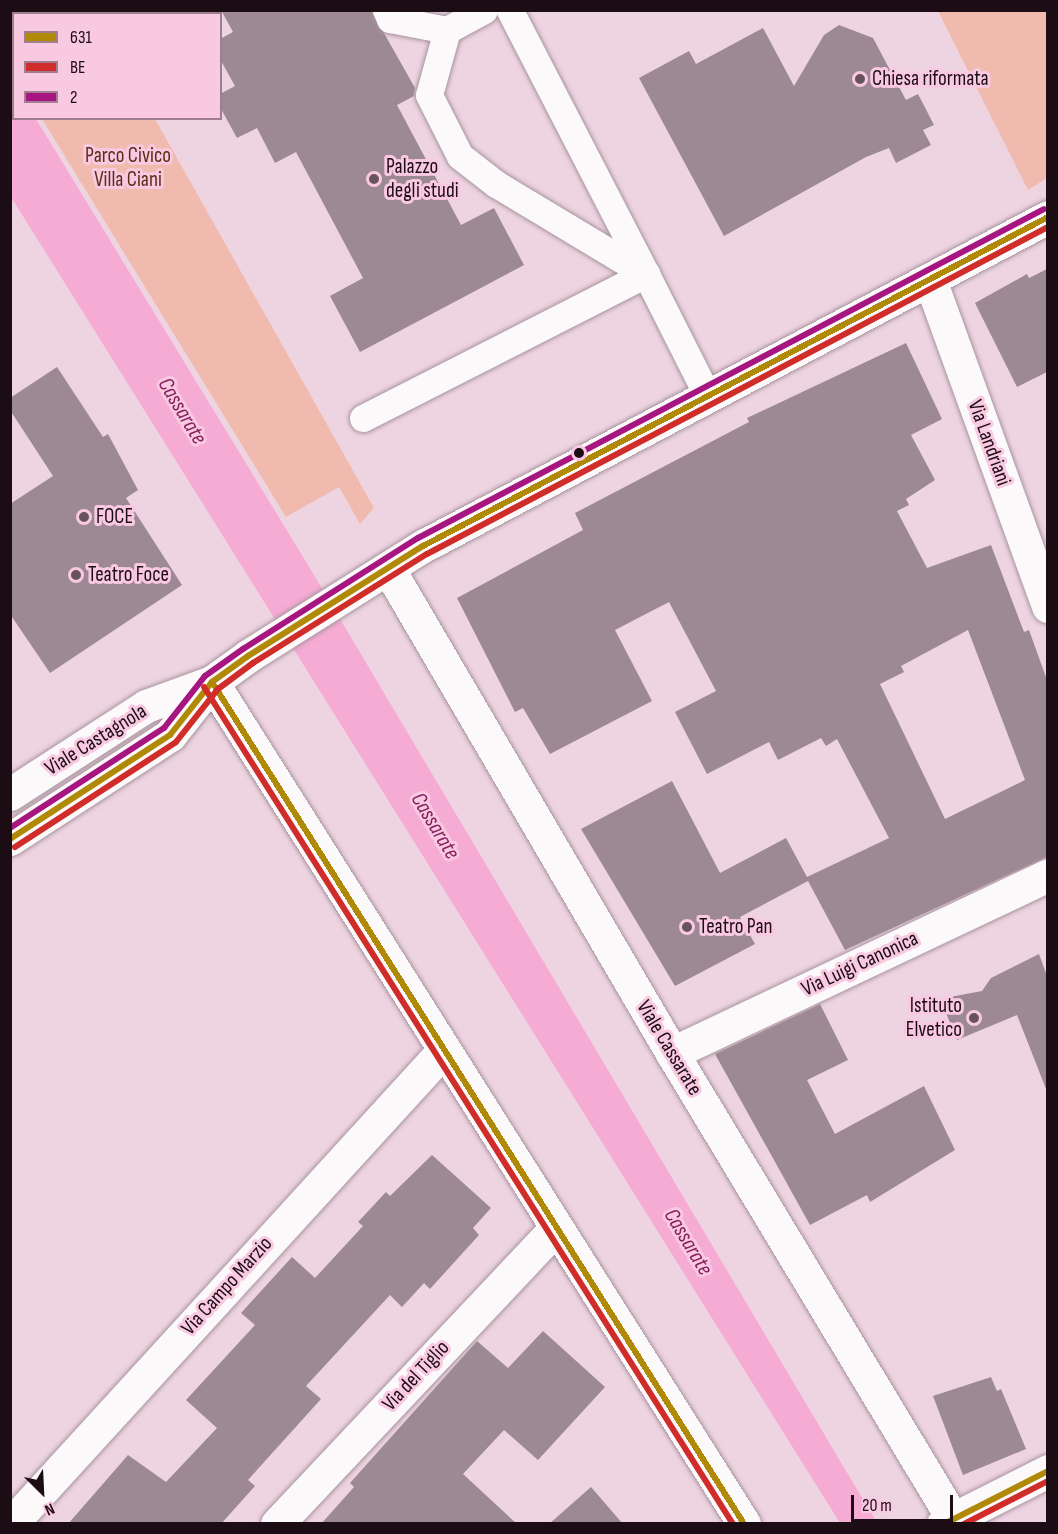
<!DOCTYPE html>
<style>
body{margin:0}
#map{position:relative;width:1058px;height:1534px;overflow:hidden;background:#eed4e1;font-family:"Sofia Sans Condensed",sans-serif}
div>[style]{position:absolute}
.green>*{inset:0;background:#f0bbae}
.water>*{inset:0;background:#f5abd4}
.building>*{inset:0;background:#9c8993}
.roads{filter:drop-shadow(0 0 2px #a7949e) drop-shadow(0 0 2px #a7949e)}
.pedestrian>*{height:27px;margin:-13.5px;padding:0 13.5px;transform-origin:13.5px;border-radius:13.5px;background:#fcf9fa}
.minor>*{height:33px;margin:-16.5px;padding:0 16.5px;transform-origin:16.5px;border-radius:16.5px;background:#fcf9fa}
.tertiary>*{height:33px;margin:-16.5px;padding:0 16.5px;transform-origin:16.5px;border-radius:16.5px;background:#fcf9fa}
.secondary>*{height:33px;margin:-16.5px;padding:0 16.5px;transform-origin:16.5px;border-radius:16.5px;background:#fcf9fa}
.bus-1>*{height:6px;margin:-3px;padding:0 3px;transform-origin:3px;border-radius:3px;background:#b08907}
.bus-2>*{height:6px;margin:-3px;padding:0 3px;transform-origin:3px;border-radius:3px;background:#d02c29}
.bus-3>*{height:6px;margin:-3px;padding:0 3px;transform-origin:3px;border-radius:3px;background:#a71580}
.dots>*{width:16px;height:16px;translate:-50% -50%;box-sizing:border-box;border:3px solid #f8c9e1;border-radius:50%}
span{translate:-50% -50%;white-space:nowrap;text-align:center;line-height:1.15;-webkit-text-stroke:6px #f8c9e1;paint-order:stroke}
.poi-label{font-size:21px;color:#1c0d15}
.left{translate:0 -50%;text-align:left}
.right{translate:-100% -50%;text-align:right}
.park-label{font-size:21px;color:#5b2d15}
.street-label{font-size:21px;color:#1c0d15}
.water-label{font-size:22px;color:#861f61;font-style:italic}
.frame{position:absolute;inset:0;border:12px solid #1c0d15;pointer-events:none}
.legend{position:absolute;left:12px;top:12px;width:210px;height:108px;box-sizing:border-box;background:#f8c9e1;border:2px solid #a07e8f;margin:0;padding:8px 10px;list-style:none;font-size:18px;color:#1c0d15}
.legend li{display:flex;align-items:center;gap:12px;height:30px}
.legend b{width:30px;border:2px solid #a07e8f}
.north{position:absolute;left:12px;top:1462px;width:60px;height:60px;-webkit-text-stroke:4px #f8c9e1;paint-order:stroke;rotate:156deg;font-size:16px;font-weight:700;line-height:24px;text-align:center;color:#1c0d15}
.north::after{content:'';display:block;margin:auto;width:21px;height:27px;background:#1c0d15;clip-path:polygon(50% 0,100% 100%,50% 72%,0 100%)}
.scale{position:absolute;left:851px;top:1495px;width:102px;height:27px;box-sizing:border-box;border:3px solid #1c0d15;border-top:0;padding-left:8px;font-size:18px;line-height:21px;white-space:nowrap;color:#1c0d15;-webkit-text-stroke:4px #f8c9e1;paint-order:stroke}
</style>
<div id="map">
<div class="green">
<i style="clip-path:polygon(11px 10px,94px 10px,96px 13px,14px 14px,13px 73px)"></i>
<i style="clip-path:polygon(938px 11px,1047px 11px,1047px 178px,1028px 190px)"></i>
<i style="clip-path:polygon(42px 119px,155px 119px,374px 508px,360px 524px,339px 487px,286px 517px)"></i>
</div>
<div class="water">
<i style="clip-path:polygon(10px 76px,14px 118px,36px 119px,308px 565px,877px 1523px,840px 1523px,11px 197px)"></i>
</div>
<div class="building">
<i style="clip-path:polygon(221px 10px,371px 10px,415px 88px,414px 96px,397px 105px,461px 225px,494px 208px,524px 265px,360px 352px,330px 296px,363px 278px,296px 152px,275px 163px,257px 128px,237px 138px,220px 107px,220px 94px,235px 86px,220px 59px,220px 39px,233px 32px)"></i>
<i style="clip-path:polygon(839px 25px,873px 38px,906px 100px,918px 94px,934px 125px,923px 130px,931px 145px,896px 163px,889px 148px,866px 157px,724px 236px,639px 78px,689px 51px,696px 64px,763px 28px,794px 86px,824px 35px)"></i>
<i style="clip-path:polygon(1047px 269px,1047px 372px,1017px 387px,975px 303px,1027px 274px,1029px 278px)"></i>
<i style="clip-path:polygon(evenodd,906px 343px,942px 419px,911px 435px,935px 480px,906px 499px,909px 505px,897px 511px,927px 568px,991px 545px,1024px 632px,1029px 630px,1047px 680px,1047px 857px,845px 950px,808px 881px,740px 917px,755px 944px,675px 986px,581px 829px,672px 781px,720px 873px,786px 838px,807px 877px,889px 838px,837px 739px,826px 746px,821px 738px,778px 760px,769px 742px,707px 774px,675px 712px,716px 691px,669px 602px,615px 630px,652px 701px,550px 754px,523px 708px,515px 712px,457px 598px,583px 530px,575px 513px,749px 422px,747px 418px,906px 343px,968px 630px,1025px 780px,945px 819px,880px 684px,904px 672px,901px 666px,968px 630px)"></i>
<i style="clip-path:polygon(57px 367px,103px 437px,108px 434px,138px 490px,126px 498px,182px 585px,50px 673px,10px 614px,10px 504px,53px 476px,10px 410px,10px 398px)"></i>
<i style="clip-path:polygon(1039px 954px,1047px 976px,1046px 1089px,1017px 1015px,957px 1040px,946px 1013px,950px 997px,982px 991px,991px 978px)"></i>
<i style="clip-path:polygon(820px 1004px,848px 1060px,807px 1080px,835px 1134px,924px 1086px,955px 1150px,870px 1202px,867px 1195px,810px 1225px,715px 1054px)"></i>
<i style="clip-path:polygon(432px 1155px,491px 1208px,473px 1228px,479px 1235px,430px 1289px,424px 1283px,402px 1307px,390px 1295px,306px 1386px,321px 1399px,248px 1480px,255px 1486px,221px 1524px,68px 1524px,128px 1455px,166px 1482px,217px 1428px,186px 1400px,255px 1325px,241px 1313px,292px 1257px,315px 1278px,363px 1226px,358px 1222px,386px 1192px,390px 1196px)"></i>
<i style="clip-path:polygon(543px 1331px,605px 1387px,538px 1460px,504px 1430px,463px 1474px,517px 1524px,321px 1524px,354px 1487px,350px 1483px,477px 1341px,508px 1368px)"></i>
<i style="clip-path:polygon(991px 1377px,997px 1391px,1001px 1389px,1026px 1449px,963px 1475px,933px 1396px)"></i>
<i style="clip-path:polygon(591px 1487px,623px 1524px,549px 1524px)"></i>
</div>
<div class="roads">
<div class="pedestrian">
<i style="left:386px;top:10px;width:10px;rotate:66deg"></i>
<i style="left:390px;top:19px;width:58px;rotate:10.9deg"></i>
<i style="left:447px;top:30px;width:42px;rotate:-28.4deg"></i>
<i style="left:447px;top:30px;width:67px;rotate:105.5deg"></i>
<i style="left:429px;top:95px;width:68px;rotate:63.1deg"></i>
<i style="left:460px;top:156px;width:46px;rotate:37.9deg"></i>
<i style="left:496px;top:184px;width:175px;rotate:31deg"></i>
<i style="left:646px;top:274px;width:133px;rotate:63.2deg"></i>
<i style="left:363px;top:418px;width:318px;rotate:-27deg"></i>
<i style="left:646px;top:274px;width:297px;rotate:-117.3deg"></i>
</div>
<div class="minor">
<i style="left:930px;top:280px;width:347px;rotate:70.1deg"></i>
<i style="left:672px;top:1053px;width:416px;rotate:-25.3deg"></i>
<i style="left:11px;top:1524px;width:642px;rotate:-47.59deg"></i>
<i style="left:277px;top:1524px;width:407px;rotate:-46.7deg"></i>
</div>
<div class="tertiary">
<i style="left:388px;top:568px;width:562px;rotate:59.65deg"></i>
<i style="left:672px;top:1053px;width:550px;rotate:58.91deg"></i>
</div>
<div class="secondary">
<i style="left:212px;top:682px;width:996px;rotate:57.71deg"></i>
<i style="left:10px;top:794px;width:162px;rotate:-32.9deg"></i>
<i style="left:146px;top:706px;width:70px;rotate:-20deg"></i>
<i style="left:10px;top:839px;width:191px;rotate:-33deg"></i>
<i style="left:170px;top:735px;width:68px;rotate:-51.6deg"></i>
<i style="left:212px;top:682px;width:44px;rotate:-35.8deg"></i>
<i style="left:248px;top:656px;width:207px;rotate:-32.2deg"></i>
<i style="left:423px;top:546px;width:706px;rotate:-27.76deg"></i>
<i style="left:943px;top:1524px;width:118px;rotate:-26.8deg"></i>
</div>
</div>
<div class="bus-1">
<i style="left:212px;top:682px;width:996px;rotate:57.71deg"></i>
<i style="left:10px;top:839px;width:191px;rotate:-33deg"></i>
<i style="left:170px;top:735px;width:68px;rotate:-51.6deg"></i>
<i style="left:212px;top:682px;width:44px;rotate:-35.8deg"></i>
<i style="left:248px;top:656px;width:207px;rotate:-32.2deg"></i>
<i style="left:423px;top:546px;width:706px;rotate:-27.76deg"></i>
<i style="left:944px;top:1524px;width:117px;rotate:-27deg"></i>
</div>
<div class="bus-2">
<i style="left:204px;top:687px;width:990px;rotate:57.71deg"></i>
<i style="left:15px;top:847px;width:192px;rotate:-33.1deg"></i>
<i style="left:176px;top:742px;width:68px;rotate:-51.6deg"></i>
<i style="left:218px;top:689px;width:44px;rotate:-36.6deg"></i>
<i style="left:253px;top:663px;width:205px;rotate:-32.1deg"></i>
<i style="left:427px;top:554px;width:702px;rotate:-27.77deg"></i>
<i style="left:964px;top:1524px;width:94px;rotate:-27.1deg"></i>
</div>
<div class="bus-3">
<i style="left:10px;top:828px;width:184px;rotate:-33deg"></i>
<i style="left:164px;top:728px;width:66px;rotate:-51.7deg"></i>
<i style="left:205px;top:676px;width:47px;rotate:-35.4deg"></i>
<i style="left:243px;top:649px;width:207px;rotate:-32.4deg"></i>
<i style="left:418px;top:538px;width:707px;rotate:-27.72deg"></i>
</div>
<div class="dots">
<i style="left:860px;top:79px;background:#66535c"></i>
<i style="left:374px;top:179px;background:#66535c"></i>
<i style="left:579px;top:453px;background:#1c0d15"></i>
<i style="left:84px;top:517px;background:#66535c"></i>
<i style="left:76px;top:575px;background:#66535c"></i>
<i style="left:687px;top:927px;background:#66535c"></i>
<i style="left:974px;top:1018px;background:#66535c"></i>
</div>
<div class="poi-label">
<span class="left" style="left:872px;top:79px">Chiesa riformata</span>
<span class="left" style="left:386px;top:179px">Palazzo<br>degli studi</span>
<span class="left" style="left:96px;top:517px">FOCE</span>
<span class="left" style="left:88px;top:575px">Teatro Foce</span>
<span class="left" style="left:699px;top:927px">Teatro Pan</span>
<span class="right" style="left:962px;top:1018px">Istituto<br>Elvetico</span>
</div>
<div class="park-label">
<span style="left:128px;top:168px">Parco Civico<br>Villa Ciani</span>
</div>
<div class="street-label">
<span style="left:989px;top:443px;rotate:70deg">Via Landriani</span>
<span style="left:96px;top:740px;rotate:-32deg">Viale Castagnola</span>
<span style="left:860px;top:964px;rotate:-25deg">Via Luigi Canonica</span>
<span style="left:669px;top:1048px;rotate:59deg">Viale Cassarate</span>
<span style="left:227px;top:1286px;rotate:-48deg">Via Campo Marzio</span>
<span style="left:416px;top:1376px;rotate:-47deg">Via del Tiglio</span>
</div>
<div class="water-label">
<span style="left:182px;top:411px;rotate:59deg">Cassarate</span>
<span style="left:435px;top:826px;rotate:59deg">Cassarate</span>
<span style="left:688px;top:1242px;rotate:59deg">Cassarate</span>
</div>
<div class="frame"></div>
<ul class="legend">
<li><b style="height:8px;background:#b08907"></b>631</li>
<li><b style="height:8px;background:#d02c29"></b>BE</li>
<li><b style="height:8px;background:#a71580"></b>2</li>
</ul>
<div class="north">N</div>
<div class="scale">20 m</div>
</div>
